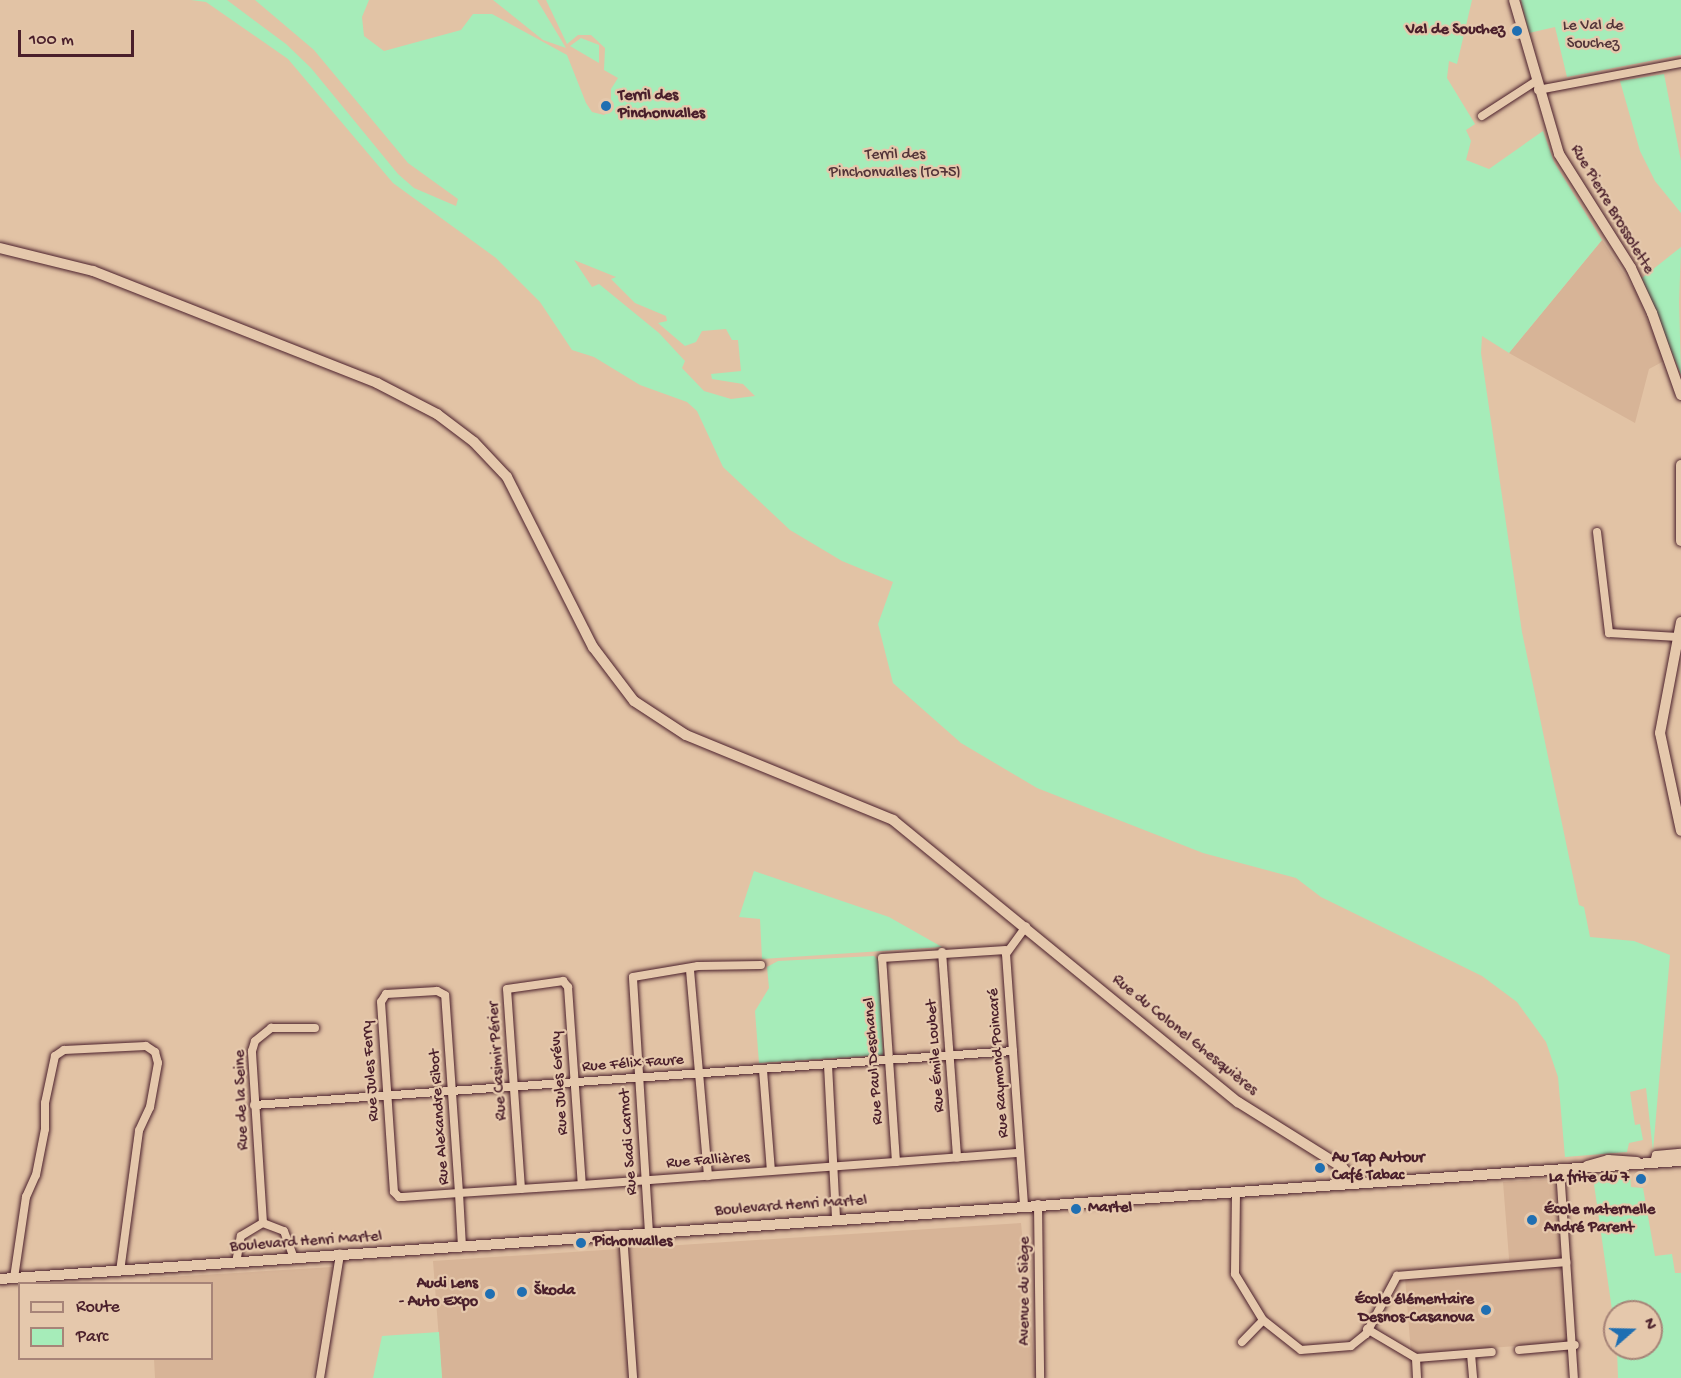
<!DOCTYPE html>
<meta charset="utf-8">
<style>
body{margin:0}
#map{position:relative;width:1681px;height:1378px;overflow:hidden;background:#e2c3a5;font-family:"Gochi Hand",sans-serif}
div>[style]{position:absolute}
.built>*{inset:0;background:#d7b497}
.green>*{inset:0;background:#a6ecb9}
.roads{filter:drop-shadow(0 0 2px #4a1f2b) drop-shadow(0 0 2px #4a1f2b)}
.street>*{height:8px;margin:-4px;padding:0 4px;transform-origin:4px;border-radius:4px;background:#e5c8ac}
.secondary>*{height:10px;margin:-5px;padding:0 5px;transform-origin:5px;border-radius:5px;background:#e5c8ac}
.dots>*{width:16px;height:16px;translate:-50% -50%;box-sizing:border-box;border:3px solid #e5c8ac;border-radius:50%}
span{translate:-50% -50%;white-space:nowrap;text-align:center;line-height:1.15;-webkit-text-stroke:4.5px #e5c8ac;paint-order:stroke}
.park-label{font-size:16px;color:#533439}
.poi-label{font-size:16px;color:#4a1f2b;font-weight:700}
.right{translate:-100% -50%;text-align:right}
.left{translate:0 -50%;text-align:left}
.street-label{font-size:16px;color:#4a1f2b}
.legend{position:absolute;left:18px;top:1282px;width:195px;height:78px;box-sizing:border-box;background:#e5c8ac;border:2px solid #a78478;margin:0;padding:8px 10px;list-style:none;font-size:18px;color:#4a1f2b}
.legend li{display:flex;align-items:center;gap:12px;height:30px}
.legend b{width:30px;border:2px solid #a78478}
.north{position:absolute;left:1603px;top:1300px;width:60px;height:60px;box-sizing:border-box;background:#e5c8ac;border:2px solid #a78478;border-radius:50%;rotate:70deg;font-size:16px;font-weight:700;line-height:24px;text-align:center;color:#4a1f2b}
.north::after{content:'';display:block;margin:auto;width:21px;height:27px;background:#1f6fb2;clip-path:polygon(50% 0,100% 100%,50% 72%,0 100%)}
.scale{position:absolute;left:18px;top:30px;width:116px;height:27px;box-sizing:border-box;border:3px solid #4a1f2b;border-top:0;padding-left:8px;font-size:18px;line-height:21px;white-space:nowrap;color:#4a1f2b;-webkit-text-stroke:4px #e5c8ac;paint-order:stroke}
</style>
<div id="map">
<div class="built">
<i style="clip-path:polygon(1602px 240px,1636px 292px,1664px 361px,1649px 369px,1635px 423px,1509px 353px)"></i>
<i style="clip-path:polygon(1555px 1179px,1567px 1342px,1411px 1354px,1405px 1277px,1510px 1271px,1503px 1182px)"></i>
<i style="clip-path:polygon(1021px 1223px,1036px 1378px,442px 1378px,433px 1261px)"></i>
<i style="clip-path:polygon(333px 1267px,312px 1378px,155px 1378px,154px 1359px,212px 1358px,212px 1284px,150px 1283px,150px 1278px)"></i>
</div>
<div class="green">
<i style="clip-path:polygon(evenodd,191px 0,227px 0,286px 44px,311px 68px,398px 174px,414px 188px,456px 206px,458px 199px,408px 163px,314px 50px,255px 0,369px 0,362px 17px,364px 36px,384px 51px,461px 30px,473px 14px,492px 14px,567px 55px,586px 103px,592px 112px,604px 115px,611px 108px,611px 89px,618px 78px,604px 70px,605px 48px,591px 35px,578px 35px,567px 44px,546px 0,1472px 0,1457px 64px,1449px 61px,1447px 78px,1475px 124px,1466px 130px,1471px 141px,1466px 160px,1489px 169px,1543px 131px,1554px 162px,1602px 240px,1509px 353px,1482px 336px,1481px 353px,1522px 632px,1579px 905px,1584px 907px,1590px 937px,1634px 941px,1670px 955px,1653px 1151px,1646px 1088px,1630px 1092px,1635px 1125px,1640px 1124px,1643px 1140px,1629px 1143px,1627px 1152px,1565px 1157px,1558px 1077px,1546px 1042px,1517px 1002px,1482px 976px,1321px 897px,1296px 878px,1203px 853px,1037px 788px,961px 743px,893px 683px,878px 624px,893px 582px,842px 561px,790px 530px,723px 467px,697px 411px,687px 402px,640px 385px,594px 357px,572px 350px,540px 302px,496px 258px,393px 183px,288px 59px,206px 2px,191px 0,574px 260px,616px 277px,611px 279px,635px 303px,666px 316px,667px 321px,658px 323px,685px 346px,696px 342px,702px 331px,726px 329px,732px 340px,738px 340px,741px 371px,711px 374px,712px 379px,743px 384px,755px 396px,731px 399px,704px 391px,682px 368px,685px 361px,659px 333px,599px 284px,592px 287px,574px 260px)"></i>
<i style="clip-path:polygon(493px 0,537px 0,566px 48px,543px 40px)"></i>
<i style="clip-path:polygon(1521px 0,1681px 0,1681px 55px,1567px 77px,1555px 27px,1529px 33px)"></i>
<i style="clip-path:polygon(581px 38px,599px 45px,599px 63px,570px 46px)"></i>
<i style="clip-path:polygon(1664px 74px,1681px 161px,1681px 213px,1655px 181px,1640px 151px,1620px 81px)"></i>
<i style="clip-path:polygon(1681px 247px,1679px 302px,1681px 375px,1642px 278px)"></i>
<i style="clip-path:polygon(754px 871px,889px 917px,942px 947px,762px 959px,760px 919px,739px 917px)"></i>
<i style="clip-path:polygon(874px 956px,878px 960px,883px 1055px,759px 1063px,755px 1011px,769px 988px,767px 967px,778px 961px)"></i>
<i style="clip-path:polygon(1630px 1174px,1631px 1187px,1643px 1188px,1655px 1256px,1672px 1254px,1675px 1273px,1681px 1273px,1681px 1378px,1618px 1378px,1617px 1348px,1651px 1348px,1651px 1312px,1615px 1312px,1615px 1331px,1593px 1177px)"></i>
<i style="clip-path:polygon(439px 1332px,442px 1378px,373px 1378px,382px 1336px)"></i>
</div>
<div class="roads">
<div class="street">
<i style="left:1538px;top:90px;width:146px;rotate:-10.7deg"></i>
<i style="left:1482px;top:116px;width:64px;rotate:-32.9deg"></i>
<i style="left:1597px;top:532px;width:102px;rotate:83.2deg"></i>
<i style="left:1609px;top:633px;width:69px;rotate:3.3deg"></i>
<i style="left:942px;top:952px;width:206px;rotate:85.8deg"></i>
<i style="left:690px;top:970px;width:207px;rotate:85deg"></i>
<i style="left:828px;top:1065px;width:154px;rotate:87deg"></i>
<i style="left:763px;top:1070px;width:101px;rotate:85.5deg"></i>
<i style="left:254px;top:1105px;width:761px;rotate:-4.07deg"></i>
<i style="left:896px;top:1162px;width:204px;rotate:-93.9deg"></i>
<i style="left:882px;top:958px;width:124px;rotate:-3.7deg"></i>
<i style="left:1654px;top:1162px;width:7px;rotate:-74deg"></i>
<i style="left:1656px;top:1155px;width:25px;rotate:-5deg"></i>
<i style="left:1560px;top:1169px;width:209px;rotate:86.2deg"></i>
<i style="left:521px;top:1189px;width:200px;rotate:-94deg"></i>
<i style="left:507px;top:989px;width:57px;rotate:-8.1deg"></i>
<i style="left:563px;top:981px;width:8px;rotate:50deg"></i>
<i style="left:568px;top:987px;width:198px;rotate:86deg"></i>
<i style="left:1236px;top:1192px;width:82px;rotate:90.7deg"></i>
<i style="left:1235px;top:1274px;width:54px;rotate:58.7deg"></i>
<i style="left:1263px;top:1320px;width:48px;rotate:38.3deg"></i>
<i style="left:1301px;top:1350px;width:50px;rotate:-4.6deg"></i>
<i style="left:1351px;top:1346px;width:19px;rotate:-39deg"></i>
<i style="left:1366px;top:1334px;width:66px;rotate:-61.9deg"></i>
<i style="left:1397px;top:1276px;width:170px;rotate:-4.7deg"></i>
<i style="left:1038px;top:1204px;width:174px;rotate:89.3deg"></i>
<i style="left:1024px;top:1205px;width:252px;rotate:-94.1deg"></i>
<i style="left:1006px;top:954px;width:34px;rotate:-54deg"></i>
<i style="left:263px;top:1223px;width:172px;rotate:-93.7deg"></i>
<i style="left:252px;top:1051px;width:10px;rotate:-73deg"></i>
<i style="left:255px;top:1041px;width:21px;rotate:-39deg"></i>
<i style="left:271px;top:1028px;width:44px"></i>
<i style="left:649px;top:1233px;width:256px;rotate:-93.6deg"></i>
<i style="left:633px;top:977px;width:66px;rotate:-9.6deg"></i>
<i style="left:698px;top:966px;width:63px;rotate:-0.9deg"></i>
<i style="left:623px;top:1234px;width:144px;rotate:86deg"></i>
<i style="left:462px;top:1247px;width:54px;rotate:-93.2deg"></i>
<i style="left:459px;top:1193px;width:198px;rotate:-94deg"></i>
<i style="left:445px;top:995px;width:9px;rotate:-153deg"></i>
<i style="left:437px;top:991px;width:51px;rotate:176.6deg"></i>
<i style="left:386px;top:994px;width:9px;rotate:122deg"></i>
<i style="left:381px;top:1002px;width:190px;rotate:86.1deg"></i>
<i style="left:394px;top:1192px;width:7px;rotate:45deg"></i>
<i style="left:399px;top:1197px;width:4px"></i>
<i style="left:403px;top:1197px;width:56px;rotate:-4.1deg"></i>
<i style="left:459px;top:1193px;width:123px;rotate:-3.7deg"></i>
<i style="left:582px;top:1185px;width:439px;rotate:-4.2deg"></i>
<i style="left:236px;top:1263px;width:27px;rotate:-80deg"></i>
<i style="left:241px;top:1236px;width:26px;rotate:-31deg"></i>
<i style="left:263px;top:1223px;width:22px;rotate:21deg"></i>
<i style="left:284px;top:1231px;width:30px;rotate:70deg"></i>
<i style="left:14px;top:1278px;width:82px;rotate:-81.6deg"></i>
<i style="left:26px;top:1197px;width:24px;rotate:-66deg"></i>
<i style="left:36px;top:1175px;width:47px;rotate:-78.9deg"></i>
<i style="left:45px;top:1129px;width:26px;rotate:-90deg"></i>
<i style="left:45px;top:1103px;width:48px;rotate:-78deg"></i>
<i style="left:55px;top:1056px;width:11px;rotate:-34deg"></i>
<i style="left:64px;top:1050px;width:82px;rotate:-2.8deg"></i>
<i style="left:146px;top:1046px;width:11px;rotate:34deg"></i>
<i style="left:155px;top:1052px;width:11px;rotate:75deg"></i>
<i style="left:158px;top:1063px;width:45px;rotate:100.3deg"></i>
<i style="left:150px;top:1107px;width:26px;rotate:115deg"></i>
<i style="left:139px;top:1131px;width:141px;rotate:97.7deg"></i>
<i style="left:1367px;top:1329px;width:57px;rotate:30.6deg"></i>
<i style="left:1242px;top:1342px;width:30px;rotate:-46deg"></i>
<i style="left:1519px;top:1350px;width:56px;rotate:-5.1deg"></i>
<i style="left:1471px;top:1354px;width:24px;rotate:85deg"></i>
<i style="left:320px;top:1378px;width:126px;rotate:-80.8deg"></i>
<i style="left:1417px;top:1378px;width:20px;rotate:-93deg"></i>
<i style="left:1416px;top:1358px;width:76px;rotate:-4.5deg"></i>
</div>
<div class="secondary">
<i style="left:1514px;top:0;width:160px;rotate:73.7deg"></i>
<i style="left:1559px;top:154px;width:135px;rotate:57.7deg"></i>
<i style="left:1631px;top:268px;width:50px;rotate:65deg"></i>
<i style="left:1652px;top:313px;width:87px;rotate:70.5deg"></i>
<i style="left:0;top:248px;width:96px;rotate:13.9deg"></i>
<i style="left:93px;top:271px;width:305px;rotate:21.5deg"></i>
<i style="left:377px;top:383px;width:68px;rotate:27.3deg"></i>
<i style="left:437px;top:414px;width:46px;rotate:37.1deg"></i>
<i style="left:474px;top:442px;width:48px;rotate:46.7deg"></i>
<i style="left:507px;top:477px;width:191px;rotate:63.2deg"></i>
<i style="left:593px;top:647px;width:68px;rotate:52.8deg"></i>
<i style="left:634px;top:701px;width:62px;rotate:33.2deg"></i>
<i style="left:686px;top:735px;width:224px;rotate:22.3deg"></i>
<i style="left:893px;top:820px;width:446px;rotate:39.3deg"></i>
<i style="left:1238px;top:1102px;width:123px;rotate:32deg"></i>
<i style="left:1342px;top:1167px;width:21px;rotate:51deg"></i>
<i style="left:1681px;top:465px;width:76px;rotate:90deg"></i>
<i style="left:1681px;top:622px;width:113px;rotate:100.7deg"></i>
<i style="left:1660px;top:733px;width:100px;rotate:77.9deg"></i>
<i style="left:1587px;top:1166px;width:22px;rotate:-16deg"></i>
<i style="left:1608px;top:1160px;width:29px;rotate:4deg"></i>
<i style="left:0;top:1279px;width:1685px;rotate:-4.02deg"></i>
</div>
</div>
<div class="dots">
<i style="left:1517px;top:31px;background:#1f6fb2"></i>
<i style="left:606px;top:106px;background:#1f6fb2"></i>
<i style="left:1320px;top:1168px;background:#1f6fb2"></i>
<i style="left:1641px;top:1179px;background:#1f6fb2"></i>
<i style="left:1076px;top:1209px;background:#1f6fb2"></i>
<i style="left:1532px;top:1220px;background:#1f6fb2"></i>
<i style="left:581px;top:1243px;background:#1f6fb2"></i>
<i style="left:522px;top:1292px;background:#1f6fb2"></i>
<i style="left:490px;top:1294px;background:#1f6fb2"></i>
<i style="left:1486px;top:1310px;background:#1f6fb2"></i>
</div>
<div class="park-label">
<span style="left:1593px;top:36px">Le Val de<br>Souchez</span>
<span style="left:895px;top:165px">Terril des<br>Pinchonvalles (T075)</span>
</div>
<div class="poi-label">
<span class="right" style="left:1505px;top:31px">Val de Souchez</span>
<span class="left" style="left:618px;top:106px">Terril des<br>Pinchonvalles</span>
<span class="left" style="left:1332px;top:1168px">Au Tap Autour<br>Café Tabac</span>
<span class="right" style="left:1629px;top:1179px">La frite du 7</span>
<span class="left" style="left:1088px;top:1209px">Martel</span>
<span class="left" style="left:1544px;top:1220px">École maternelle<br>André Parent</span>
<span class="left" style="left:593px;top:1243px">Pichonvalles</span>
<span class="right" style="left:478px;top:1294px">Audi Lens<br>- Auto Expo</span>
<span class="left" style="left:534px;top:1292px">Škoda</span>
<span class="right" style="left:1474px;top:1310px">École élémentaire<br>Desnos-Casanova</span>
</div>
<div class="street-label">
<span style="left:1611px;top:210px;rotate:59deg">Rue Pierre Brossolette</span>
<span style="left:1184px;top:1036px;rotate:39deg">Rue du Colonel Ghesquières</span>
<span style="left:937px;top:1056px;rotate:-94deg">Rue Émile Loubet</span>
<span style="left:499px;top:1061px;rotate:-94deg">Rue Casimir Périer</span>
<span style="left:875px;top:1061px;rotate:-94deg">Rue Paul Deschanel</span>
<span style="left:1000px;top:1063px;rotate:-94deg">Rue Raymond Poincaré</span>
<span style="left:633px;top:1065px;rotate:-4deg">Rue Félix Faure</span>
<span style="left:372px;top:1071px;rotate:-94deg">Rue Jules Ferry</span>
<span style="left:561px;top:1083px;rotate:-94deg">Rue Jules Grévy</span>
<span style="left:243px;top:1100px;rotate:-92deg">Rue de la Seine</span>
<span style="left:441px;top:1117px;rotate:-94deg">Rue Alexandre Ribot</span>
<span style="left:630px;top:1142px;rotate:-94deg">Rue Sadi Carnot</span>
<span style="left:708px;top:1162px;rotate:-4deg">Rue Fallières</span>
<span style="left:791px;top:1207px;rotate:-4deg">Boulevard Henri Martel</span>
<span style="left:306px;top:1243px;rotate:-4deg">Boulevard Henri Martel</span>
<span style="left:1026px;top:1291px;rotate:-90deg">Avenue du Siège</span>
</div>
<ul class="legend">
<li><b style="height:8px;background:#e5c8ac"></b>Route</li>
<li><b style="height:16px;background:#a6ecb9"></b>Parc</li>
</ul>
<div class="north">N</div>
<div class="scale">100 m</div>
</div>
